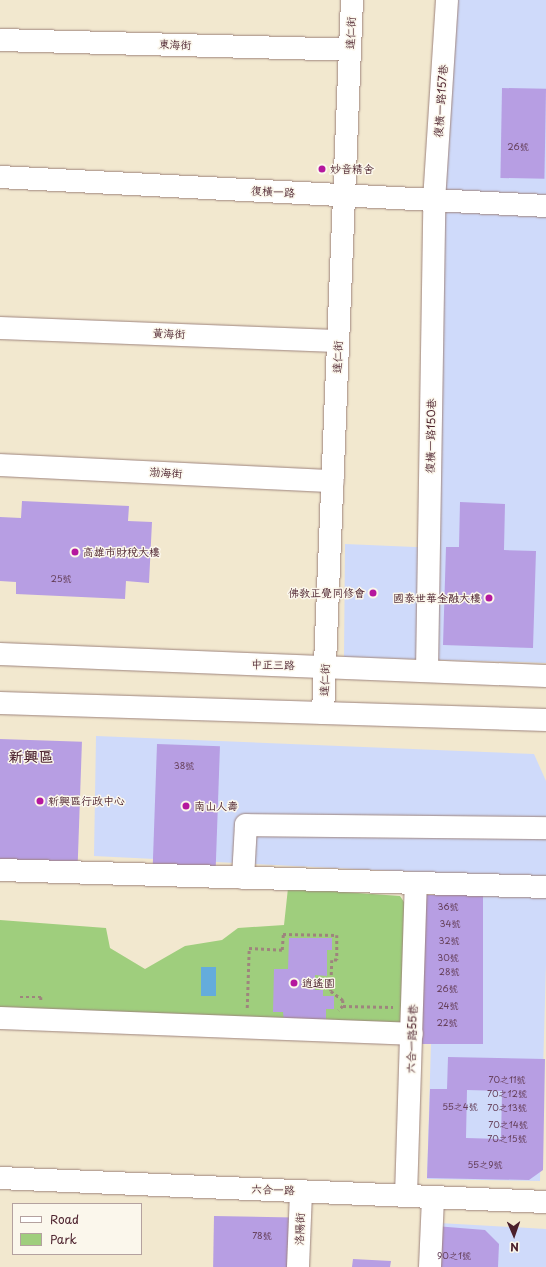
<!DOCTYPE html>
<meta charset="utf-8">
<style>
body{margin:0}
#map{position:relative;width:546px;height:1267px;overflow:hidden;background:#f2e8cf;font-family:"Playpen Sans","LXGW WenKai TC",sans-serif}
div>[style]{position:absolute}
.built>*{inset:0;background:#cfdafa}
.green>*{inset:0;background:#9fce7d}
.water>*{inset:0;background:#64acdc;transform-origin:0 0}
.building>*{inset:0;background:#b79ee3;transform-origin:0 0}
.path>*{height:2.5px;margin-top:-1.25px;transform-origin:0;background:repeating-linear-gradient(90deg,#9e847d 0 3px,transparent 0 6px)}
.roads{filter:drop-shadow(0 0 1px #9e847d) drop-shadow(0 0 1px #9e847d)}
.minor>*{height:22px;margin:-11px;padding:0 11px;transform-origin:11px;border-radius:11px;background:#fff}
.dots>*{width:11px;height:11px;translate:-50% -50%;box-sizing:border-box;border:2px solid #fbf7ec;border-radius:50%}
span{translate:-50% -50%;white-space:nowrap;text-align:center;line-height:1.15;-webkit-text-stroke:3px #fbf7ec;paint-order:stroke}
.number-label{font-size:9px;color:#653f59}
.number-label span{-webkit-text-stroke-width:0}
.street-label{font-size:11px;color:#4a1f2b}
.poi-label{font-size:11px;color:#4a1f2b}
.left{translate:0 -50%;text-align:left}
.right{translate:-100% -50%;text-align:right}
.district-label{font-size:15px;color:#4a1f2b;font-weight:700}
.legend{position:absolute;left:12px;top:1203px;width:130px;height:52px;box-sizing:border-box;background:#fbf7ec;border:1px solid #b4a19f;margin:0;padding:5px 7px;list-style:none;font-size:12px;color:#4a1f2b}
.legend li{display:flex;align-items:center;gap:8px;height:20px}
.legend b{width:20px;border:1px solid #b4a19f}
.north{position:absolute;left:494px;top:1215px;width:40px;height:40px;-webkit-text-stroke:3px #fbf7ec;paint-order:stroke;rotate:178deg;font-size:11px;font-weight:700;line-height:16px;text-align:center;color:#4a1f2b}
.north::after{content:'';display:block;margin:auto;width:14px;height:18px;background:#4a1f2b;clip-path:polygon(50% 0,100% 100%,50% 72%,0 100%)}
</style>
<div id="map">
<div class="built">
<i style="clip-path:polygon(456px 0,546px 0,546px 663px,344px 657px,345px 544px,438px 548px,444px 184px)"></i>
<i style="clip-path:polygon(96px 736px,534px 754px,546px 781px,546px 964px,540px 1181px,427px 1179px,436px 873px,94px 856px)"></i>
<i style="clip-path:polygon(439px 1223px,546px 1229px,546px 1267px,437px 1267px)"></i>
</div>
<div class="green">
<i style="clip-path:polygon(288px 888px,400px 896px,406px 905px,400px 1026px,0 1007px,0 920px,106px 928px,110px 948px,145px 969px,185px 946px,222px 940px,238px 928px,284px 925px)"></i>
</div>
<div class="water">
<i style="left:201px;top:967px;width:15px;height:29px"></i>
</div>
<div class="building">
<i style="left:502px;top:88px;width:44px;height:90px;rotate:1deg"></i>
<i style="clip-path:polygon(22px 501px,129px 506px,128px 521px,152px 522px,149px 583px,126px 581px,125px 599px,16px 594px,16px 582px,0 581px,0 517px,21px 518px)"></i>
<i style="clip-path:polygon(460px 502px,505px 504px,504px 550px,536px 551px,533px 648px,443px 645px,446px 547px,459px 547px)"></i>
<i style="left:0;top:739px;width:82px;height:122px;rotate:2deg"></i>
<i style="left:157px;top:744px;width:63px;height:123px;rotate:2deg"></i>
<i style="left:422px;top:895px;width:61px;height:149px"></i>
<i style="clip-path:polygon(289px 938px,332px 938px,332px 950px,327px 950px,327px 976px,315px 975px,315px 990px,323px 990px,323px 996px,334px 996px,334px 1009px,326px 1009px,326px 1022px,284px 1022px,283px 1012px,273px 1012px,274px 969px,288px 969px)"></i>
<i style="clip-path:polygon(evenodd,448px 1057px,545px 1059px,543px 1170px,529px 1180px,427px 1178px,430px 1089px,447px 1089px,448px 1057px,467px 1090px,502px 1091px,501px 1139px,466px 1138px,467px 1090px)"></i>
<i style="left:214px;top:1216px;width:79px;height:51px;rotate:1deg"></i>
<i style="clip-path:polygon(435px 1226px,485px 1230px,499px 1244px,498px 1267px,433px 1267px)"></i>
<i style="clip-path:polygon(353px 1259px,391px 1261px,390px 1267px,352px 1267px)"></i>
</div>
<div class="path">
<i style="left:20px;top:997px;width:21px"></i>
<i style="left:41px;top:997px;width:3px;rotate:90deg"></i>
<i style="left:343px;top:1006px;width:50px;rotate:1.1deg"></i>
<i style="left:247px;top:1008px;width:60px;rotate:-88.1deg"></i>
<i style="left:249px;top:948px;width:33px;rotate:3deg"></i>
<i style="left:282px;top:950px;width:16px;rotate:-86deg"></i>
<i style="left:283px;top:934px;width:54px;rotate:1.1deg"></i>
<i style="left:337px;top:935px;width:25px;rotate:90deg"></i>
<i style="left:337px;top:960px;width:5px;rotate:180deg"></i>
<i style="left:332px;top:960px;width:31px;rotate:92deg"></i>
<i style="left:331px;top:991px;width:15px;rotate:37deg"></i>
<i style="left:343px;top:1000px;width:6px;rotate:90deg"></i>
<i style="left:343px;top:1006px;width:6px;rotate:135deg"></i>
</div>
<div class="roads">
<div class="minor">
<i style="left:0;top:40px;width:350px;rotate:1.6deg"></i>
<i style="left:0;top:177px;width:547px;rotate:3.04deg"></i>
<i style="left:0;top:328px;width:338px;rotate:2.2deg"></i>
<i style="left:0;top:465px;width:333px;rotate:2.8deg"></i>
<i style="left:0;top:654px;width:546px;rotate:2.31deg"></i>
<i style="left:427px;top:671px;width:470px;rotate:-89.1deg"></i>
<i style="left:434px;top:201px;width:201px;rotate:-86.3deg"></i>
<i style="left:0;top:703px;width:546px;rotate:1.78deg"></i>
<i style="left:323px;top:713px;width:714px;rotate:-87.67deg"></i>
<i style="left:0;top:870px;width:546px;rotate:1.78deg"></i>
<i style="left:243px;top:878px;width:53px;rotate:-86.8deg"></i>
<i style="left:246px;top:825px;width:300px;rotate:0.6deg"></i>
<i style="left:0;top:1018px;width:412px;rotate:2.2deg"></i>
<i style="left:0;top:1178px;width:547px;rotate:2.52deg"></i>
<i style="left:406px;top:1196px;width:313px;rotate:-88.2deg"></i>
<i style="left:298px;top:1267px;width:76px;rotate:-87.7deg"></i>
<i style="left:430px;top:1267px;width:70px;rotate:-87.5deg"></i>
</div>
</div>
<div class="dots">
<i style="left:322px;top:169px;background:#b5179e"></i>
<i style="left:75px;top:552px;background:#b5179e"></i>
<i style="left:373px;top:593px;background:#b5179e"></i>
<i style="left:489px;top:598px;background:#b5179e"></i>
<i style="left:40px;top:801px;background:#b5179e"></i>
<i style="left:186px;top:806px;background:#b5179e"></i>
<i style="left:294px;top:983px;background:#b5179e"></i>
</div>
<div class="number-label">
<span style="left:518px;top:146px">26號</span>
<span style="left:61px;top:578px">25號</span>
<span style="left:184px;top:765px">38號</span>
<span style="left:448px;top:906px">36號</span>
<span style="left:450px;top:923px">34號</span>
<span style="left:449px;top:940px">32號</span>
<span style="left:448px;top:957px">30號</span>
<span style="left:449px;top:971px">28號</span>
<span style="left:447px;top:988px">26號</span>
<span style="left:448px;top:1005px">24號</span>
<span style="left:447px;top:1022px">22號</span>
<span style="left:507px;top:1079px">70之11號</span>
<span style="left:507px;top:1093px">70之12號</span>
<span style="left:460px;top:1106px">55之4號</span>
<span style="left:507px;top:1107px">70之13號</span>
<span style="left:508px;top:1124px">70之14號</span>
<span style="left:507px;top:1138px">70之15號</span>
<span style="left:485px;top:1164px">55之9號</span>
<span style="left:262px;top:1235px">78號</span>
<span style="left:454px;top:1255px">90之1號</span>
</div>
<div class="street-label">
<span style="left:351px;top:33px;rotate:-88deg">達仁街</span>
<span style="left:175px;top:45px;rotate:2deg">東海街</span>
<span style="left:441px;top:101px;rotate:-86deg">復橫一路157巷</span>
<span style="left:273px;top:192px;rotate:3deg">復橫一路</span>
<span style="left:169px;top:334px;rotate:2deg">黃海街</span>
<span style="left:338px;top:357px;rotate:-88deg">達仁街</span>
<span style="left:431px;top:436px;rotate:-89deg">復橫一路150巷</span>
<span style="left:166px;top:473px;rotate:3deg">渤海街</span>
<span style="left:273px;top:665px;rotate:2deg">中正三路</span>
<span style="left:325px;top:680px;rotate:-88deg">達仁街</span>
<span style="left:412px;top:1039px;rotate:-88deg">六合一路55巷</span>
<span style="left:273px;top:1190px;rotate:2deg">六合一路</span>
<span style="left:300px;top:1229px;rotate:-88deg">洛陽街</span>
</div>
<div class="poi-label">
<span class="left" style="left:330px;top:169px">妙音精舍</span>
<span class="left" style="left:83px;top:552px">高雄市財稅大樓</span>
<span class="right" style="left:365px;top:593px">佛教正覺同修會</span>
<span class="right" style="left:481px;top:598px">國泰世華金融大樓</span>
<span class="left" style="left:48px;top:801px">新興區行政中心</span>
<span class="left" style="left:194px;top:806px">南山人壽</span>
<span class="left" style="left:302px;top:983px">逍遙園</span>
</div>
<div class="district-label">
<span style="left:31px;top:756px">新興區</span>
</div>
<ul class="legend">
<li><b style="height:5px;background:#fff"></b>Road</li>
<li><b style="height:11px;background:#9fce7d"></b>Park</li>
</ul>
<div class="north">N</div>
</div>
